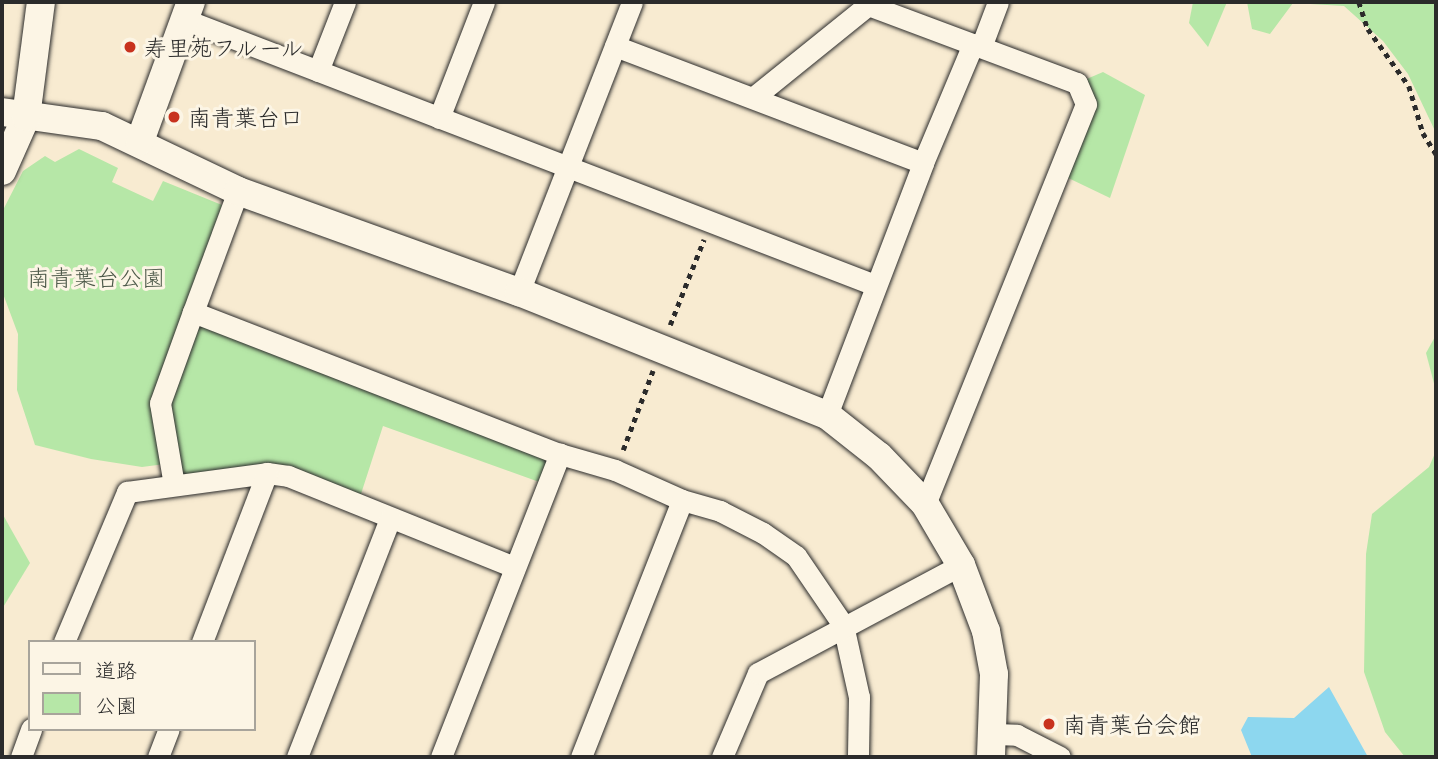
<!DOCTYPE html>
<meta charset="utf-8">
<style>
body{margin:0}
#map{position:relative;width:1438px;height:759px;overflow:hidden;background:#f8ebd1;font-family:Mali,"Klee One",sans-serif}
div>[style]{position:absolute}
.green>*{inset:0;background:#b6e7a7}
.water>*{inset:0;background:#8dd7ef}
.path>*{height:4.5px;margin-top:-2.25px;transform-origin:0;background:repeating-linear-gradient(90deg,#2b2b2b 0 5px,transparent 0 10px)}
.roads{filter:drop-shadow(0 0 2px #2b2b2b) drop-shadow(0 0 2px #2b2b2b)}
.street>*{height:21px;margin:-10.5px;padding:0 10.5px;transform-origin:10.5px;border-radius:10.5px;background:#fcf5e5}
.secondary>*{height:28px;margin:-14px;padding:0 14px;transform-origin:14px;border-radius:14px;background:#fcf5e5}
.dots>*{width:19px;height:19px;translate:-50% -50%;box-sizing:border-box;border:4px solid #fcf5e5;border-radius:50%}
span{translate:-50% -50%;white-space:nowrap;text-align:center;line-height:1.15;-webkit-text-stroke:6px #fcf5e5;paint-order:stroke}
.poi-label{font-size:23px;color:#2b2b2b}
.left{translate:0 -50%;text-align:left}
.park-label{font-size:23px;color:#4e5a4a}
.frame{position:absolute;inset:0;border:4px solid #2b2b2b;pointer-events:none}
.legend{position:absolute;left:28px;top:640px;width:228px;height:91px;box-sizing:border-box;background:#fcf5e5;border:2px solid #a8a49b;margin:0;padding:9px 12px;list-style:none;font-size:21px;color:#2b2b2b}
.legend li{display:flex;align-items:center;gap:14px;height:35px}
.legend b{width:35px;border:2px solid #a8a49b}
</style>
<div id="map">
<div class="green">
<i style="clip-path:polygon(1193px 2px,1227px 2px,1208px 47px,1189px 23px)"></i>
<i style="clip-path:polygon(1247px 2px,1436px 2px,1436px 133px,1408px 74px,1383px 41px,1344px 6px,1293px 3px,1270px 34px,1252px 29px)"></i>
<i style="clip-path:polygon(1103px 72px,1145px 95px,1110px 198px,1062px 175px,1082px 81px)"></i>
<i style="clip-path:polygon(79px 149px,118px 168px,112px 182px,153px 201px,163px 181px,222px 205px,151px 404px,165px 464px,142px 467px,91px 459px,35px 445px,17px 390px,18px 334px,2px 291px,2px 212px,23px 171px,45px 156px,55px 162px)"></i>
<i style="clip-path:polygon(199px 320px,553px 458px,542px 483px,383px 426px,360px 497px,288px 468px,181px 477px,170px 404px)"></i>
<i style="clip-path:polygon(1436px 335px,1436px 391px,1426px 353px)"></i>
<i style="clip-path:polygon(1436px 451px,1436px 757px,1405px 757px,1385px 732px,1364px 672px,1366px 554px,1372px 514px,1429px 467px)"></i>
<i style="clip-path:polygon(2px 513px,30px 563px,2px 609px)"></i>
</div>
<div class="water">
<i style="clip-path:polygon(1329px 687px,1368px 757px,1252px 757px,1241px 730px,1248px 717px,1294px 718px)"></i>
</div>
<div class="path">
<i style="left:1359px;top:2px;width:28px;rotate:72deg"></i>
<i style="left:1368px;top:29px;width:70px;rotate:54.3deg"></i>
<i style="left:1409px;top:86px;width:49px;rotate:73.4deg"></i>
<i style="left:1423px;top:133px;width:25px;rotate:58deg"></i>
<i style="left:670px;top:325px;width:92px;rotate:-68.4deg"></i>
<i style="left:623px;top:450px;width:85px;rotate:-69.4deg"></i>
</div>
<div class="roads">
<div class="street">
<i style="left:186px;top:20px;width:738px;rotate:21.04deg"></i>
<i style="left:615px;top:46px;width:329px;rotate:20.8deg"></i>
<i style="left:923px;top:163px;width:129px;rotate:-67.2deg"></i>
<i style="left:981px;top:47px;width:48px;rotate:-69.3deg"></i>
<i style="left:318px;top:71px;width:74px;rotate:-68.6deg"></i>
<i style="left:754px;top:97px;width:146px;rotate:-38.9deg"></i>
<i style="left:868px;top:5px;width:223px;rotate:20.5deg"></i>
<i style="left:1077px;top:83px;width:23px;rotate:67deg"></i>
<i style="left:1086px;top:104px;width:431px;rotate:111.9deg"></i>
<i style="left:439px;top:118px;width:124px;rotate:-68.8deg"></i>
<i style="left:238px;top:191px;width:129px;rotate:110.4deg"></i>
<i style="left:193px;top:312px;width:394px;rotate:21.2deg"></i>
<i style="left:560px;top:454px;width:57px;rotate:16.2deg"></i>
<i style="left:615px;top:470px;width:73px;rotate:24.1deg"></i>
<i style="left:682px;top:500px;width:40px;rotate:16deg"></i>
<i style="left:720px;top:511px;width:48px;rotate:27.1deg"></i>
<i style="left:763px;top:533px;width:40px;rotate:34.9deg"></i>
<i style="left:796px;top:556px;width:83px;rotate:55.7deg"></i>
<i style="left:843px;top:625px;width:74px;rotate:77.5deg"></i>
<i style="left:859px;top:697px;width:60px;rotate:91deg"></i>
<i style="left:519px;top:292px;width:311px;rotate:-68.7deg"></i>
<i style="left:827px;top:415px;width:270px;rotate:-69.1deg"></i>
<i style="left:174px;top:485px;width:83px;rotate:-99.7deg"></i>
<i style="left:160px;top:403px;width:97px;rotate:-70.1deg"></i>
<i style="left:64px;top:642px;width:163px;rotate:-67.2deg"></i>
<i style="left:127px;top:492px;width:141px;rotate:-7.7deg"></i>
<i style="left:267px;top:473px;width:21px;rotate:8deg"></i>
<i style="left:288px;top:476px;width:244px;rotate:21.9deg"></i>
<i style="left:202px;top:642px;width:181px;rotate:-69deg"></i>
<i style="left:994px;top:734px;width:23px;rotate:2deg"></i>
<i style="left:1017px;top:735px;width:48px;rotate:27.1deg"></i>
<i style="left:21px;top:757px;width:30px;rotate:-70deg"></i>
<i style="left:158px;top:757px;width:30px;rotate:-69deg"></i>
<i style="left:297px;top:757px;width:256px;rotate:-68.7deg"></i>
<i style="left:441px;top:757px;width:326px;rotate:-68.6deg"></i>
<i style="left:581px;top:757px;width:276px;rotate:-68.5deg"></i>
<i style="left:722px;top:757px;width:91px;rotate:-66.8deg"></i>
<i style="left:758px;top:673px;width:230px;rotate:-28deg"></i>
</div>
<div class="secondary">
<i style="left:2px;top:112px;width:101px;rotate:8deg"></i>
<i style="left:102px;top:126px;width:151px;rotate:25.5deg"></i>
<i style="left:238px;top:191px;width:299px;rotate:19.8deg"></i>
<i style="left:519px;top:292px;width:332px;rotate:21.8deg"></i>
<i style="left:827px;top:415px;width:66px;rotate:38.3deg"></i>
<i style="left:879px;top:456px;width:66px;rotate:46.2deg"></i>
<i style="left:925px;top:504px;width:71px;rotate:59.5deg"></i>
<i style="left:961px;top:565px;width:71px;rotate:69.3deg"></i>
<i style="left:986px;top:631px;width:44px;rotate:79.5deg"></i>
<i style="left:994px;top:674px;width:83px;rotate:92.1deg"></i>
<i style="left:140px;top:141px;width:148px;rotate:-69.9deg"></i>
<i style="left:2px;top:171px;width:59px;rotate:-66deg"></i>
<i style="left:26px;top:117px;width:116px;rotate:-82.6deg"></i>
</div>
</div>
<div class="dots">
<i style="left:130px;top:47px;background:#c8321e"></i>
<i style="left:174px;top:117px;background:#c8321e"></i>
<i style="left:1049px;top:724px;background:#c8321e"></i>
</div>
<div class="poi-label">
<span class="left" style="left:144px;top:47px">寿里苑フルール</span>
<span class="left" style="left:188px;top:117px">南青葉台口</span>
<span class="left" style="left:1063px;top:724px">南青葉台会館</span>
</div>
<div class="park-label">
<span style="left:96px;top:277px">南青葉台公園</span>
</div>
<div class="frame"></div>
<ul class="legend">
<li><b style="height:9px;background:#fcf5e5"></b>道路</li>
<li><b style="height:19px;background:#b6e7a7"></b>公園</li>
</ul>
</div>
